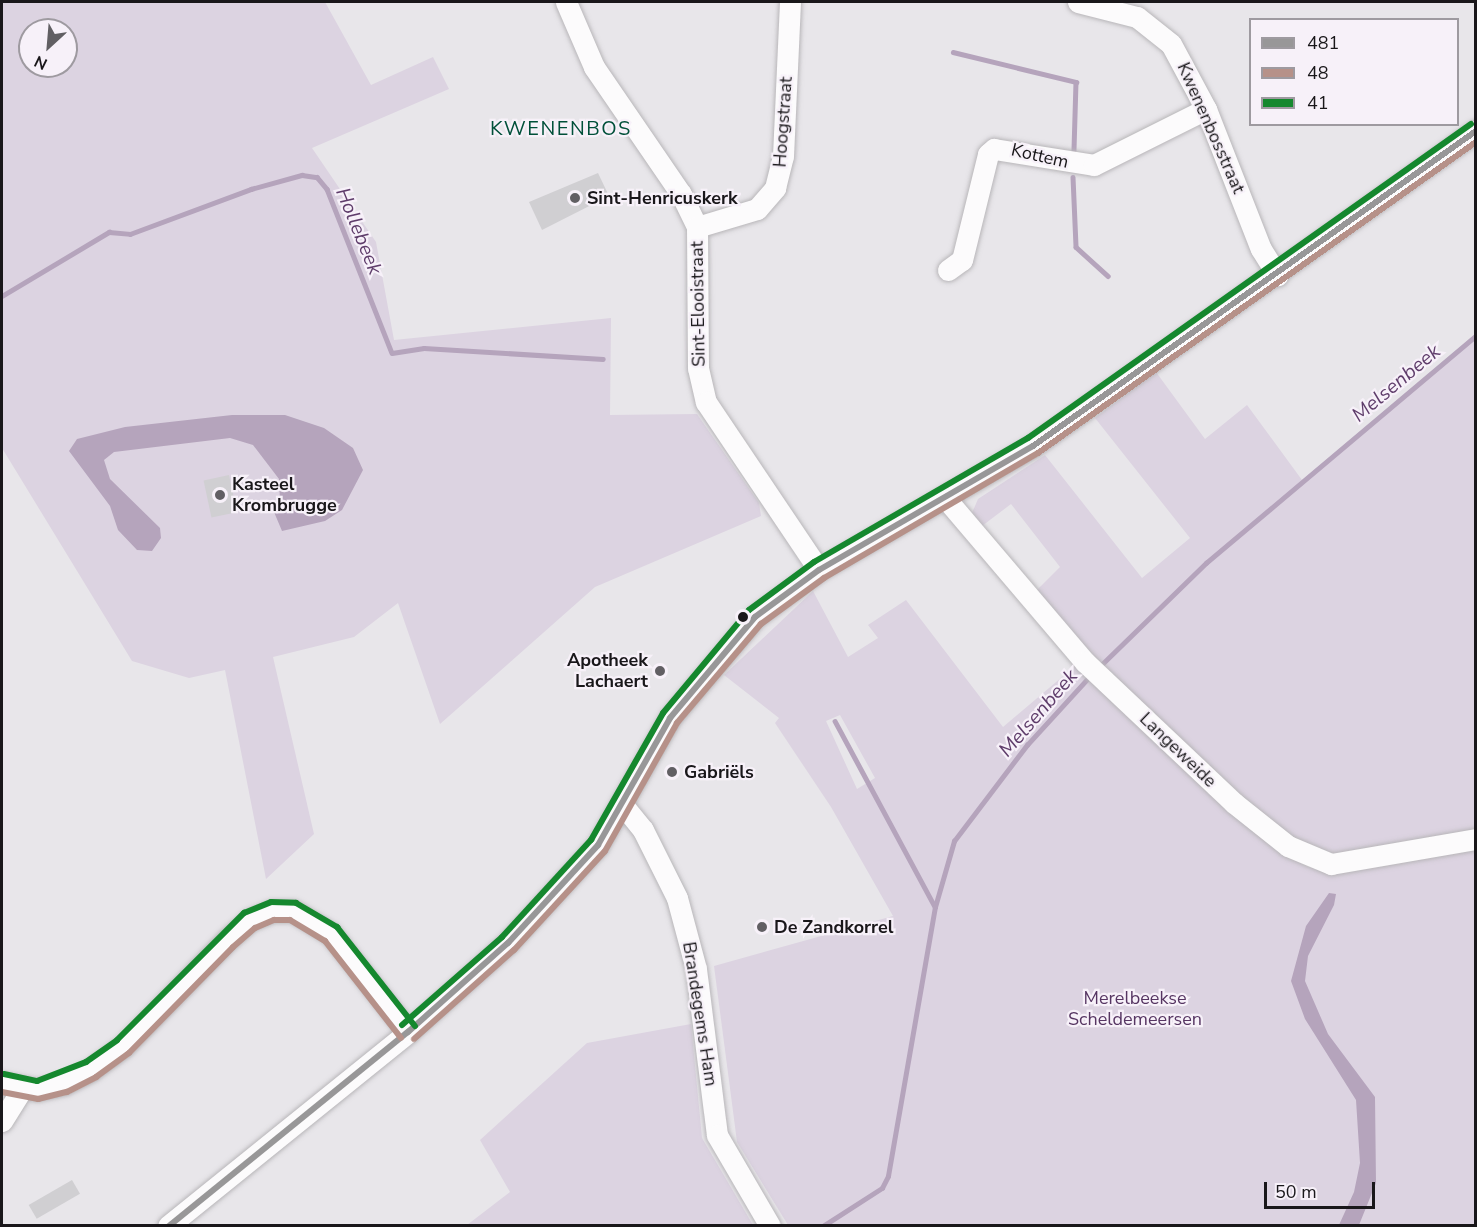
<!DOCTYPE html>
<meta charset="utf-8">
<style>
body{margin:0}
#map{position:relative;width:1477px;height:1227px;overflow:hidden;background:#e8e6ea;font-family:"Nunito Sans",sans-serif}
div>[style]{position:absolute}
.green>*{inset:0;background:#dcd3e1}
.water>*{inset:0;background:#b5a4bc}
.stream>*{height:4.5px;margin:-2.25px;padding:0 2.25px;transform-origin:2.25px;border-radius:2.25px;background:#b5a4bc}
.building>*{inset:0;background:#d0cfd2;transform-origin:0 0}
.roads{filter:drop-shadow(0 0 2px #b8b6b9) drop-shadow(0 0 2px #b8b6b9)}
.minor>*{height:21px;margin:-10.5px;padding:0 10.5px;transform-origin:10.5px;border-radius:10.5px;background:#fcfbfc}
.bus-1>*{height:6px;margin:-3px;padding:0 3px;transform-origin:3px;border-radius:3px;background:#989798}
.bus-2>*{height:6px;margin:-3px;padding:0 3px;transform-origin:3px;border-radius:3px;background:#b69189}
.bus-3>*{height:6px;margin:-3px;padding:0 3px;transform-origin:3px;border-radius:3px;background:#15882e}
.dots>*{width:16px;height:16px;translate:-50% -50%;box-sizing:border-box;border:3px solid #f7f1f9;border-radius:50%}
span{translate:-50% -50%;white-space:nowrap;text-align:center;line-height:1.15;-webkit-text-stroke:4.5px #f7f1f9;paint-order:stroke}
.street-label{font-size:18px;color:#19171a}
.poi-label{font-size:18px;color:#19171a;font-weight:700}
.left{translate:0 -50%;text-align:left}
.right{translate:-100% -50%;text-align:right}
.park-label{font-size:18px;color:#563562}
.neighbourhood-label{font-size:20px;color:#005039;letter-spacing:1.5px}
.water-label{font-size:20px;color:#5f3d6b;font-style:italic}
.frame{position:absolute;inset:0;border:3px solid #19171a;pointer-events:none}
.legend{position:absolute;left:1249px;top:18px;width:210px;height:108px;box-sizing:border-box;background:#f7f1f9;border:2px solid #9e9aa0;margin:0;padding:8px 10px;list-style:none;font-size:18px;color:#19171a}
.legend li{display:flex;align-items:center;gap:12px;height:30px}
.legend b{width:30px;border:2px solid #9e9aa0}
.north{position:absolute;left:18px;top:18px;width:60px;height:60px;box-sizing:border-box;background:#f7f1f9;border:2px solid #9e9aa0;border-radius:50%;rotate:206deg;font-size:16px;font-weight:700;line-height:24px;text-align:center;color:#19171a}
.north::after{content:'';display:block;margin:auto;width:21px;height:27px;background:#615f63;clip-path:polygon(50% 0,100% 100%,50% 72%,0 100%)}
.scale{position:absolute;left:1264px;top:1182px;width:111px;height:27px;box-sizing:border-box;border:3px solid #19171a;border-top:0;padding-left:8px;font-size:18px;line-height:21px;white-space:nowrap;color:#19171a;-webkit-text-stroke:4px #f7f1f9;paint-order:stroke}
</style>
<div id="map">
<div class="green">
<i style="clip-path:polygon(evenodd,2px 2px,325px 2px,371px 85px,433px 57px,449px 89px,312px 148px,376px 242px,394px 340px,611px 318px,610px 415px,697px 414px,759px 503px,761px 516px,595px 587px,440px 724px,398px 603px,354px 637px,273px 657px,314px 834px,266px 879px,225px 670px,189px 678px,132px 661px,2px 448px,2px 2px,30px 30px,66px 30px,66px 66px,30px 66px,30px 30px)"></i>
<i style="clip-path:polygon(1475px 336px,1475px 832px,1342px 858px,1298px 841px,1258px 811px,1101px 664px,1036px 591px,1060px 567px,1011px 504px,982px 526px,972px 513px,978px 499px,1045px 455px,1142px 578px,1190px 538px,1095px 418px,1156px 372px,1205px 439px,1247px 405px,1302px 480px)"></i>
<i style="clip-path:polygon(evenodd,813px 591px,848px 657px,878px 638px,868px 625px,906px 600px,1003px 727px,1075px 666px,1287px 856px,1308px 867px,1327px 871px,1475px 844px,1475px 1225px,788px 1225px,737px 1142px,714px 966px,893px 916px,831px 807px,775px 723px,779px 718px,724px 675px,813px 591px,840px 715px,875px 778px,857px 789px,826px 721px,840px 715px)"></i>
<i style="clip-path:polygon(691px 1024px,702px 1138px,753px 1225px,467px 1225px,510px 1192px,480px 1140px,587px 1043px)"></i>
</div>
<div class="water">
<i style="clip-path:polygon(232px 415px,285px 415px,324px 428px,353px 448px,363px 470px,342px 510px,325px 521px,282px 531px,274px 512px,280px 501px,279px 479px,253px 445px,230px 438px,114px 452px,104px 460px,110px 479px,160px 528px,161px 538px,152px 551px,137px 550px,118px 530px,110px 506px,69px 451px,77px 439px,125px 427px)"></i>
<i style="clip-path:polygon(1329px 893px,1336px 894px,1334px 905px,1308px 956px,1305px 981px,1328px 1034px,1375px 1097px,1376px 1183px,1359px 1225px,1339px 1225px,1354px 1192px,1360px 1163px,1356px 1100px,1305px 1019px,1291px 981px,1306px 926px)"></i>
</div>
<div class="stream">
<i style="left:953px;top:52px;width:127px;rotate:13.7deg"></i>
<i style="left:1076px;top:82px;width:68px;rotate:91.7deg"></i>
<i style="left:1073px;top:177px;width:70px;rotate:87.5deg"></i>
<i style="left:1076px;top:247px;width:43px;rotate:42.2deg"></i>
<i style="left:2px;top:296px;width:125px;rotate:-30.9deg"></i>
<i style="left:109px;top:232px;width:21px;rotate:5deg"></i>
<i style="left:130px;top:234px;width:129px;rotate:-20.4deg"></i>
<i style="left:251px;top:189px;width:53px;rotate:-15.4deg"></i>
<i style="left:302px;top:175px;width:15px;rotate:8deg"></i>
<i style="left:317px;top:177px;width:16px;rotate:50deg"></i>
<i style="left:327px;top:189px;width:176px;rotate:68.4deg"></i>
<i style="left:392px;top:353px;width:32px;rotate:-9deg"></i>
<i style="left:424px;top:348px;width:179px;rotate:3.5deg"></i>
<i style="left:1098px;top:668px;width:151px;rotate:-44.2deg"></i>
<i style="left:1206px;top:563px;width:353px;rotate:-40.1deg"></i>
<i style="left:835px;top:721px;width:211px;rotate:61.7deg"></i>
<i style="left:823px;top:1226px;width:70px;rotate:-32.8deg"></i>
<i style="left:882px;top:1188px;width:13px;rotate:-63deg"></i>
<i style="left:888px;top:1176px;width:273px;rotate:-80.1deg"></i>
<i style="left:935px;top:907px;width:69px;rotate:-73.9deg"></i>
<i style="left:954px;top:841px;width:121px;rotate:-52.8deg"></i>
<i style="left:1027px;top:745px;width:93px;rotate:-47.6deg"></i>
</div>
<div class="building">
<i style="clip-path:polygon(598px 173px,609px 196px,542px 230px,529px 202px)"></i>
<i style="left:229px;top:475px;width:38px;height:26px;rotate:78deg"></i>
<i style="left:72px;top:1180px;width:16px;height:50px;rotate:60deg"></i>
</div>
<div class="roads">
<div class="minor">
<i style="left:566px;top:2px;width:71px;rotate:66.7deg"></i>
<i style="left:594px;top:67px;width:154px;rotate:55.6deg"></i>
<i style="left:681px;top:194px;width:37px;rotate:64deg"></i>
<i style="left:697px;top:227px;width:141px;rotate:89.6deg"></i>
<i style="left:698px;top:368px;width:35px;rotate:77deg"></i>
<i style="left:706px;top:402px;width:202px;rotate:56.1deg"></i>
<i style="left:1078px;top:2px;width:61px;rotate:14.3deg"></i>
<i style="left:1137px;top:17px;width:43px;rotate:38.5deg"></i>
<i style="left:1171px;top:44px;width:74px;rotate:61.7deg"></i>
<i style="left:1206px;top:109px;width:150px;rotate:68.6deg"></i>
<i style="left:1261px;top:249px;width:31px;rotate:58deg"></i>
<i style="left:697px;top:227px;width:63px;rotate:-16.7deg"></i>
<i style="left:757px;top:209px;width:28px;rotate:-49deg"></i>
<i style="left:775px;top:188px;width:33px;rotate:-76deg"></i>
<i style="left:783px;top:156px;width:154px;rotate:-87.4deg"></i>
<i style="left:948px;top:270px;width:17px;rotate:-36deg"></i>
<i style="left:962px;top:260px;width:109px;rotate:-76.2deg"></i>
<i style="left:988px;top:154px;width:8px;rotate:-40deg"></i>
<i style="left:994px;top:149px;width:101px;rotate:9.1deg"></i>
<i style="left:1094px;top:165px;width:125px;rotate:-26.6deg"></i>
<i style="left:947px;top:500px;width:213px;rotate:49.6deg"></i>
<i style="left:1085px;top:662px;width:205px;rotate:43.4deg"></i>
<i style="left:1234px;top:803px;width:69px;rotate:38.5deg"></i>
<i style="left:1288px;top:846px;width:47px;rotate:22.7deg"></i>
<i style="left:1331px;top:864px;width:147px;rotate:-9.8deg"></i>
<i style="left:622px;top:804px;width:33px;rotate:51deg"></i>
<i style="left:643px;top:830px;width:76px;rotate:63.4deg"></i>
<i style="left:677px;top:898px;width:73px;rotate:75deg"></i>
<i style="left:696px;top:969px;width:167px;rotate:82.8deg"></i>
<i style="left:717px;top:1135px;width:105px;rotate:59.8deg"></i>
<i style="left:2px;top:1083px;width:36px;rotate:11deg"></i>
<i style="left:37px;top:1090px;width:28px;rotate:-13deg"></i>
<i style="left:64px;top:1084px;width:30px;rotate:-27deg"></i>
<i style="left:91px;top:1070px;width:39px;rotate:-36deg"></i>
<i style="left:123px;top:1047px;width:149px;rotate:-45.8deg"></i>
<i style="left:227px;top:940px;width:30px;rotate:-41deg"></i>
<i style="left:250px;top:920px;width:24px;rotate:-22deg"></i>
<i style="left:272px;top:911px;width:21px"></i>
<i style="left:293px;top:911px;width:44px;rotate:31.2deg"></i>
<i style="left:331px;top:934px;width:125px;rotate:51.8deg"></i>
<i style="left:2px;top:1121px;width:38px;rotate:-58deg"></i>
<i style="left:168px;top:1226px;width:309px;rotate:-38.9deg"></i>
<i style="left:408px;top:1032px;width:134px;rotate:-41.7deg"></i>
<i style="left:508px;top:943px;width:133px;rotate:-47.4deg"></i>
<i style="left:598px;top:845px;width:146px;rotate:-60.4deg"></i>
<i style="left:670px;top:718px;width:132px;rotate:-49.9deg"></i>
<i style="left:755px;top:617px;width:79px;rotate:-36.3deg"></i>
<i style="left:819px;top:570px;width:247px;rotate:-30.1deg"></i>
<i style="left:1033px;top:446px;width:544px;rotate:-35.42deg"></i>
</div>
</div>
<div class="bus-1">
<i style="left:169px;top:1226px;width:308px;rotate:-39.1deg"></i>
<i style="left:408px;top:1032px;width:134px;rotate:-41.7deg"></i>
<i style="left:508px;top:943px;width:133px;rotate:-47.4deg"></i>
<i style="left:598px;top:845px;width:146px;rotate:-60.4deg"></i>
<i style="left:670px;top:718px;width:132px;rotate:-49.9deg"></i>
<i style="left:755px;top:617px;width:79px;rotate:-36.3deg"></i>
<i style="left:819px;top:570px;width:247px;rotate:-30.1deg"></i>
<i style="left:1033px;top:446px;width:544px;rotate:-35.42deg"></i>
</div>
<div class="bus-2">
<i style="left:414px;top:1039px;width:134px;rotate:-41.7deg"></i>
<i style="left:514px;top:950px;width:134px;rotate:-47.4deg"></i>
<i style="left:605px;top:851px;width:147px;rotate:-60.6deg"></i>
<i style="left:677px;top:723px;width:130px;rotate:-49.7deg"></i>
<i style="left:761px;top:624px;width:78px;rotate:-36.1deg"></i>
<i style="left:824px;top:578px;width:248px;rotate:-30.3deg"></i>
<i style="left:1038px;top:453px;width:537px;rotate:-35.38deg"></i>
<i style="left:2px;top:1092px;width:37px;rotate:11deg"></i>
<i style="left:38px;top:1099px;width:30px;rotate:-14deg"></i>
<i style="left:67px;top:1092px;width:33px;rotate:-27deg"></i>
<i style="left:96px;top:1077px;width:41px;rotate:-36deg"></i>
<i style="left:129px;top:1053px;width:148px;rotate:-45.5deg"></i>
<i style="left:233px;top:947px;width:29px;rotate:-41deg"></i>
<i style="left:255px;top:928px;width:21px;rotate:-23deg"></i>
<i style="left:274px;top:920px;width:16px"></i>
<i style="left:290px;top:920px;width:41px;rotate:31deg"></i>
<i style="left:325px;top:941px;width:123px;rotate:51.9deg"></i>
</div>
<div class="bus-3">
<i style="left:402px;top:1025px;width:133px;rotate:-41.3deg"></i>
<i style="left:502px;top:937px;width:132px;rotate:-47.5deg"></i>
<i style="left:591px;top:840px;width:146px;rotate:-60.4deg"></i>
<i style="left:663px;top:713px;width:134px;rotate:-50.1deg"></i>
<i style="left:749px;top:610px;width:81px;rotate:-36.4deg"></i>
<i style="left:814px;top:562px;width:247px;rotate:-30.1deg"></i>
<i style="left:1028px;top:438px;width:543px;rotate:-35.33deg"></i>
<i style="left:4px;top:1074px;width:34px;rotate:12deg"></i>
<i style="left:37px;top:1081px;width:53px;rotate:-21.2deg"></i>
<i style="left:86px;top:1062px;width:38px;rotate:-35deg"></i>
<i style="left:117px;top:1040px;width:180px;rotate:-45deg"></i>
<i style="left:244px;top:913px;width:29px;rotate:-22deg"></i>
<i style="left:271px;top:902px;width:25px;rotate:2deg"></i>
<i style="left:296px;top:903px;width:48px;rotate:30.3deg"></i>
<i style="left:337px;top:927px;width:126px;rotate:51.8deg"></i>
</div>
<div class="dots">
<i style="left:575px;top:198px;background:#615f63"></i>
<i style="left:220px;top:495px;background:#615f63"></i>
<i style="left:743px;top:617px;background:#19171a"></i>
<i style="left:660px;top:671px;background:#615f63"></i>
<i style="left:672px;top:772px;background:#615f63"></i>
<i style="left:762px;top:927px;background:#615f63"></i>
</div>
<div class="street-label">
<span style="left:783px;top:122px;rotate:-86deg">Hoogstraat</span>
<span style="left:1211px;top:128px;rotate:66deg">Kwenenbosstraat</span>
<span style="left:1040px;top:156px;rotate:13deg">Kottem</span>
<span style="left:698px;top:304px;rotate:-91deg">Sint-Elooistraat</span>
<span style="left:1178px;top:750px;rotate:44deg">Langeweide</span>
<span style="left:700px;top:1014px;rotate:81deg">Brandegems Ham</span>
</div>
<div class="poi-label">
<span class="left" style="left:587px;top:198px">Sint-Henricuskerk</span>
<span class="left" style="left:232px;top:495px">Kasteel<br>Krombrugge</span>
<span class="right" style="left:648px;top:671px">Apotheek<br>Lachaert</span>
<span class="left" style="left:684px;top:772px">Gabriëls</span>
<span class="left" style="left:774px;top:927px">De Zandkorrel</span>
</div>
<div class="park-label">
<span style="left:1135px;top:1009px">Merelbeekse<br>Scheldemeersen</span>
</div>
<div class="neighbourhood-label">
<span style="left:561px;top:128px">KWENENBOS</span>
</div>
<div class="water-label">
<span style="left:359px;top:231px;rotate:68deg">Hollebeek</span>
<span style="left:1396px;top:383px;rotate:-40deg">Melsenbeek</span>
<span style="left:1038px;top:713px;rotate:-49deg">Melsenbeek</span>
</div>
<div class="frame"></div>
<ul class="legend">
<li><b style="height:8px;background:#989798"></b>481</li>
<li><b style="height:8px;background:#b69189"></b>48</li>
<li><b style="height:8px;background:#15882e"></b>41</li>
</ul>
<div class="north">N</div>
<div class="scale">50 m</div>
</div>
